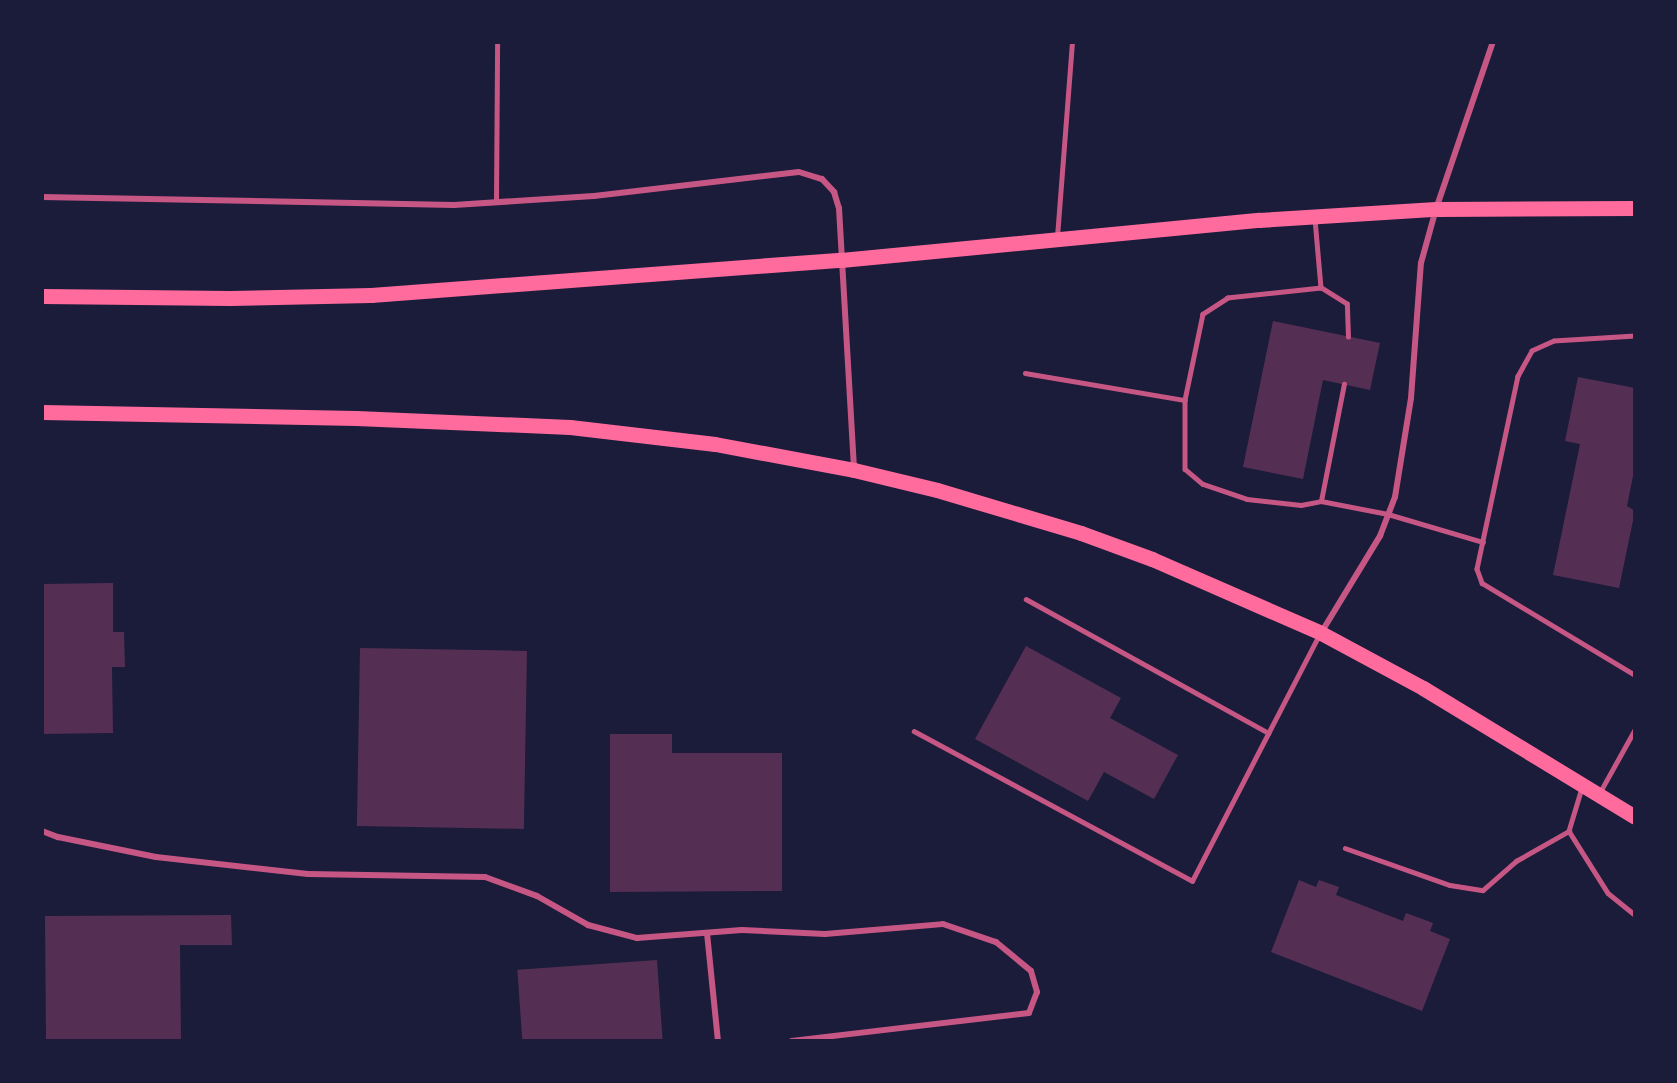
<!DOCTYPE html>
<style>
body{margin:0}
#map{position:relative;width:1677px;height:1083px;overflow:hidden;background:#1b1b3a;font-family:"Source Sans 3",sans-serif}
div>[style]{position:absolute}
.building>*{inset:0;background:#542f53;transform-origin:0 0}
.service>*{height:4.5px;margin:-2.25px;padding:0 2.25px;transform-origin:2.25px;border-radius:2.25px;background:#c65784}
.minor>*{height:6px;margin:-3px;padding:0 3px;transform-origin:3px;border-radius:3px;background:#c65784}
.primary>*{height:15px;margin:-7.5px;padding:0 7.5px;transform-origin:7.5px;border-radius:7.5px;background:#ff6b9d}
span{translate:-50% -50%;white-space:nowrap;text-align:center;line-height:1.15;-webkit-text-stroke:4.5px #1b1b3a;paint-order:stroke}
.frame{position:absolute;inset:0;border:44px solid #1b1b3a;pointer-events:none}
</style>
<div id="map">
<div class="building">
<i style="clip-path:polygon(1273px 321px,1380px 343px,1370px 390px,1323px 380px,1303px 479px,1243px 467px)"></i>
<i style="clip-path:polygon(1578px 377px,1635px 388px,1635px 466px,1627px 506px,1635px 511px,1619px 588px,1553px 575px,1580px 444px,1565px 441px)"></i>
<i style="clip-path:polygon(113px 583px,113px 632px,124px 632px,125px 667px,112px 667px,113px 733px,42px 734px,42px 584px)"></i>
<i style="clip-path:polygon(1026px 646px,1121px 698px,1110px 718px,1178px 755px,1154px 799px,1104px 772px,1088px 801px,975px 739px)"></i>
<i style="left:360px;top:648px;width:167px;height:178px;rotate:1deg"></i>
<i style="clip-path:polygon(610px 734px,672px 734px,672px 753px,782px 753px,782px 891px,610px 892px)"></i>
<i style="clip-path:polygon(1299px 880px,1316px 887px,1319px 880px,1339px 887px,1336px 895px,1403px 921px,1406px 913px,1433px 923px,1430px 931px,1450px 939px,1422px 1011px,1271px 952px)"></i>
<i style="clip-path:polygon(231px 915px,232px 945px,180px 945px,181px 1041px,46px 1041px,45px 916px)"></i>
<i style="left:657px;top:960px;width:81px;height:140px;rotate:86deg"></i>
</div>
<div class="service">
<i style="left:496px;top:202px;width:160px;rotate:-89.6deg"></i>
<i style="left:1315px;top:219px;width:69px;rotate:85deg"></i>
<i style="left:1057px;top:237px;width:196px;rotate:-85.6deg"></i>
<i style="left:1635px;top:336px;width:81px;rotate:176.5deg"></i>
<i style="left:1554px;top:341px;width:24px;rotate:156deg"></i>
<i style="left:1532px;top:351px;width:29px;rotate:119deg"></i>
<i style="left:1518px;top:376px;width:197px;rotate:102deg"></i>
<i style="left:1477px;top:569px;width:15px;rotate:70deg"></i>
<i style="left:1482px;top:583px;width:179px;rotate:31deg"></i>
<i style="left:1348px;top:337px;width:33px;rotate:-92deg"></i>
<i style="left:1347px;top:304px;width:31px;rotate:-148deg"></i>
<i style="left:1321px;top:288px;width:94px;rotate:173.9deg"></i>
<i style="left:1228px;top:298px;width:30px;rotate:147deg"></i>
<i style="left:1203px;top:314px;width:88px;rotate:101.8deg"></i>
<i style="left:1185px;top:400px;width:69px;rotate:90deg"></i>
<i style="left:1185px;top:469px;width:23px;rotate:40deg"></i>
<i style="left:1203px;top:484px;width:46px;rotate:18.8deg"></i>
<i style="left:1247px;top:499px;width:54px;rotate:6.3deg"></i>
<i style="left:1301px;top:505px;width:20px;rotate:-11deg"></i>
<i style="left:1321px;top:501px;width:68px;rotate:11deg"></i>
<i style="left:1388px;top:514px;width:99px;rotate:16.4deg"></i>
<i style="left:1025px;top:373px;width:162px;rotate:9.6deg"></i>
<i style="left:1321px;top:501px;width:119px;rotate:-78.9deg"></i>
<i style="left:1026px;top:599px;width:277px;rotate:28.9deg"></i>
<i style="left:914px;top:731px;width:316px;rotate:28.3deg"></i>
<i style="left:1192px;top:881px;width:277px;rotate:-62.7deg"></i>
<i style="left:1582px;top:788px;width:45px;rotate:106.8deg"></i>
<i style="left:1569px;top:831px;width:73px;rotate:57.8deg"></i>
<i style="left:1608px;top:893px;width:35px;rotate:39deg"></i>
<i style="left:1600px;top:792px;width:72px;rotate:-60.9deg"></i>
<i style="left:1345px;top:848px;width:111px;rotate:19.4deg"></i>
<i style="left:1450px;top:885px;width:33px;rotate:9deg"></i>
<i style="left:1483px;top:890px;width:44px;rotate:-41.3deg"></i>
<i style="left:1516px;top:861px;width:61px;rotate:-29.5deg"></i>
</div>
<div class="minor">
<i style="left:42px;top:197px;width:412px;rotate:1.1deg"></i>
<i style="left:454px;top:205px;width:140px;rotate:-3.7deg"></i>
<i style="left:594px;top:196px;width:206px;rotate:-6.7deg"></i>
<i style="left:799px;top:172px;width:24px;rotate:17deg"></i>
<i style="left:822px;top:179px;width:18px;rotate:47deg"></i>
<i style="left:834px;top:192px;width:17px;rotate:73deg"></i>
<i style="left:839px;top:208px;width:262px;rotate:86.7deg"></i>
<i style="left:1321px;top:633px;width:114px;rotate:-58.7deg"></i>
<i style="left:1380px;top:536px;width:42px;rotate:-69deg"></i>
<i style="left:1395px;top:497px;width:100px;rotate:-80.8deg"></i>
<i style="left:1411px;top:398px;width:135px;rotate:-85.8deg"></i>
<i style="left:1421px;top:263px;width:56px;rotate:-74.5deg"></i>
<i style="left:1436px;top:209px;width:176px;rotate:-71.2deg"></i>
<i style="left:42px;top:831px;width:17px;rotate:21deg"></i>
<i style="left:58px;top:837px;width:100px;rotate:11.5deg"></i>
<i style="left:156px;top:857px;width:153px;rotate:6.4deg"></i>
<i style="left:308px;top:874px;width:177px;rotate:1deg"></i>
<i style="left:485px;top:877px;width:55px;rotate:20.1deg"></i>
<i style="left:537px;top:896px;width:59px;rotate:29.6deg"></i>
<i style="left:588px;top:925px;width:51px;rotate:14.9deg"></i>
<i style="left:637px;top:938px;width:105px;rotate:-4.4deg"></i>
<i style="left:742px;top:930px;width:83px;rotate:2.8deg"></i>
<i style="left:825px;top:934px;width:118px;rotate:-4.8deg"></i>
<i style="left:943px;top:924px;width:56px;rotate:18.8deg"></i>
<i style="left:996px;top:942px;width:45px;rotate:39.6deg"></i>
<i style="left:1031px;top:971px;width:22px;rotate:74deg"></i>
<i style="left:1037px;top:992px;width:22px;rotate:111deg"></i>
<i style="left:1029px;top:1013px;width:239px;rotate:173.3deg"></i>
<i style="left:707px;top:933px;width:109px;rotate:84.2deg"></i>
</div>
<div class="primary">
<i style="left:42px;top:296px;width:188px;rotate:0.6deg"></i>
<i style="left:230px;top:298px;width:141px;rotate:-1.2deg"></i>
<i style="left:371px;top:295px;width:471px;rotate:-4.3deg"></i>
<i style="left:841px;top:260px;width:420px;rotate:-5.5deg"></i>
<i style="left:1259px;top:220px;width:177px;rotate:-3.6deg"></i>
<i style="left:1436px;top:209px;width:199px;rotate:-0.3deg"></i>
<i style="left:42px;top:412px;width:314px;rotate:1.1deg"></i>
<i style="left:356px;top:418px;width:214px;rotate:2.4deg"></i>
<i style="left:570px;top:427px;width:146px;rotate:6.7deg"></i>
<i style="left:715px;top:444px;width:141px;rotate:10.6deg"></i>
<i style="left:854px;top:470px;width:85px;rotate:13.5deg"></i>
<i style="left:937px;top:490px;width:150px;rotate:16.6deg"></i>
<i style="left:1081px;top:533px;width:76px;rotate:20.1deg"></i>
<i style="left:1152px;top:559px;width:184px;rotate:23.6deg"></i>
<i style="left:1321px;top:633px;width:116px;rotate:28.3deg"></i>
<i style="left:1423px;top:688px;width:248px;rotate:31.3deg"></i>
</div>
<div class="frame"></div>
</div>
